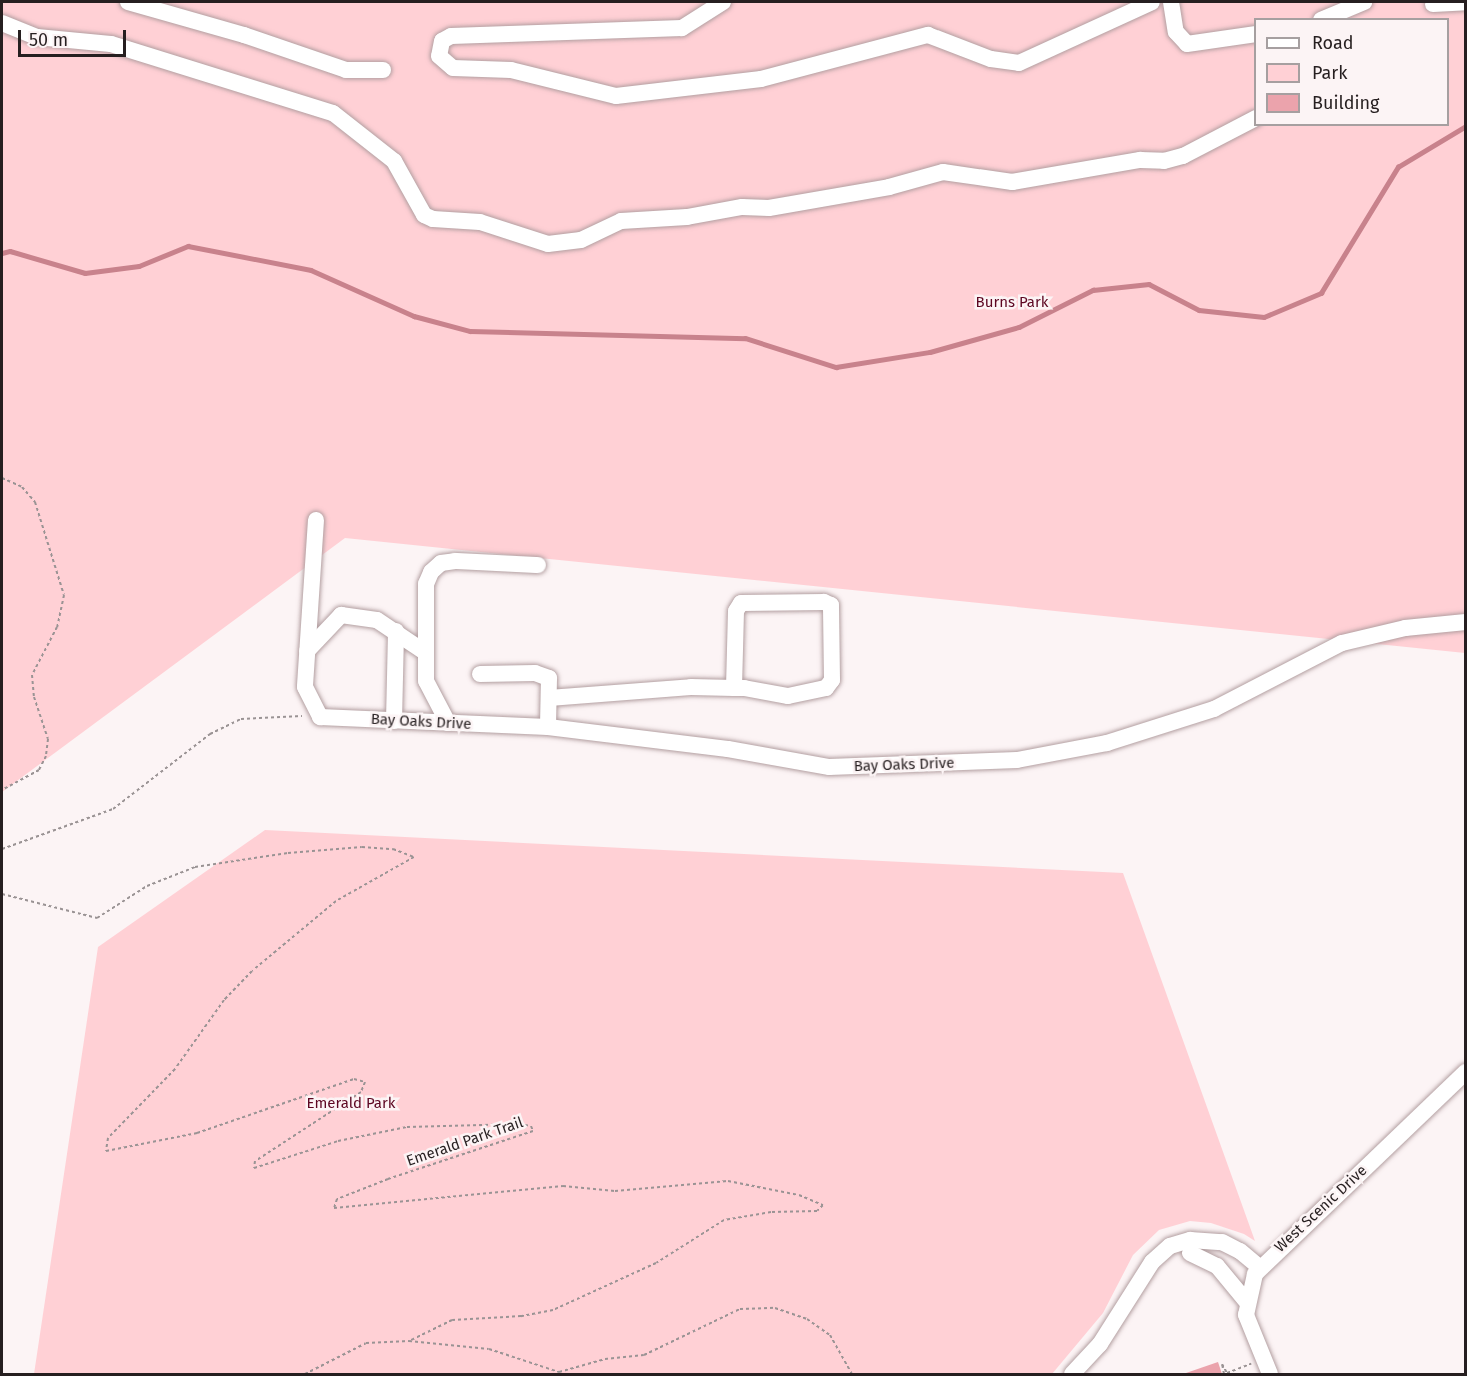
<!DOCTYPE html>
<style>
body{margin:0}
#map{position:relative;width:1467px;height:1376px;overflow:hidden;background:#fcf4f5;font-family:"Fira Sans",sans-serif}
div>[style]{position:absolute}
.green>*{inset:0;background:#ffd0d5}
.stream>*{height:4.5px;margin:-2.25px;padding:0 2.25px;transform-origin:2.25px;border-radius:2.25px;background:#c8828c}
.building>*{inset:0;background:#eba3ac}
.path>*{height:2px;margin-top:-1px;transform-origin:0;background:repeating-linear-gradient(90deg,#9a9394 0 3px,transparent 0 6px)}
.roads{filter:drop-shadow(0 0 2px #b39fa1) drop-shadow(0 0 2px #b39fa1)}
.minor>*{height:16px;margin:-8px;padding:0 8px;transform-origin:8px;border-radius:8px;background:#fff}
span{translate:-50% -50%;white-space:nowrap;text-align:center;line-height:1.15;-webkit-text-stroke:5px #fcf4f5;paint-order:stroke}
.park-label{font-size:15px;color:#5d0722}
.street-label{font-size:15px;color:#261f20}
.frame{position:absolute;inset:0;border:3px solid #261f20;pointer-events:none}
.legend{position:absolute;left:1254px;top:18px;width:195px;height:108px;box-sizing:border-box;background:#fcf4f5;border:2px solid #a69fa0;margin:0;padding:8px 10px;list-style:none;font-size:18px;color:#261f20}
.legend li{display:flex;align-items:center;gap:12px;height:30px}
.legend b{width:30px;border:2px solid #a69fa0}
.scale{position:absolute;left:18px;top:30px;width:108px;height:27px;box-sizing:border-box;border:3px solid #261f20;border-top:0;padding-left:8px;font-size:18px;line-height:21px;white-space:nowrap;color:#261f20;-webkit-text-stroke:4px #fcf4f5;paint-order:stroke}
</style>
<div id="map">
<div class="green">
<i style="clip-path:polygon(evenodd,2px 2px,1465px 2px,1465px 653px,345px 538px,2px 792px,2px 2px,1256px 20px,1448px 20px,1448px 124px,1256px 124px,1256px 20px)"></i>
<i style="clip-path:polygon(265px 830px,1123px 873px,1255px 1241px,1244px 1234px,1211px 1223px,1190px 1221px,1159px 1230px,1133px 1255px,1103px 1313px,1052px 1374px,34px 1374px,98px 947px)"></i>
</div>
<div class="stream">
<i style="left:2px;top:253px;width:8px;rotate:-14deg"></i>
<i style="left:10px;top:251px;width:78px;rotate:16.3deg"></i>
<i style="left:85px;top:273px;width:54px;rotate:-7.4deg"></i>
<i style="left:139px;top:266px;width:53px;rotate:-22.2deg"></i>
<i style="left:188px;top:246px;width:125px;rotate:11deg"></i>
<i style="left:311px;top:270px;width:113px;rotate:24.1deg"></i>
<i style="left:414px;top:316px;width:58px;rotate:15deg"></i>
<i style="left:470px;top:331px;width:275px;rotate:1.5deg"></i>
<i style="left:745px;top:338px;width:96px;rotate:17.7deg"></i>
<i style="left:836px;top:367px;width:95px;rotate:-9.1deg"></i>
<i style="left:930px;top:352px;width:92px;rotate:-15.7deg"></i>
<i style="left:1019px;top:327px;width:83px;rotate:-26.6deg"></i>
<i style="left:1093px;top:290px;width:56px;rotate:-6.1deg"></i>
<i style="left:1149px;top:284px;width:56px;rotate:27.5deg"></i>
<i style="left:1199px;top:310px;width:65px;rotate:6.1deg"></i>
<i style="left:1264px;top:317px;width:62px;rotate:-22.8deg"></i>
<i style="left:1321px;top:293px;width:148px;rotate:-58.6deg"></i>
<i style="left:1398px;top:167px;width:79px;rotate:-31.1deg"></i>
</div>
<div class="building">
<i style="clip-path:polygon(1218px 1362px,1222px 1374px,1186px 1374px,1186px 1373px)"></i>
</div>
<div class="path">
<i style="left:2px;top:478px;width:22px;rotate:24deg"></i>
<i style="left:22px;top:487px;width:20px;rotate:49deg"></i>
<i style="left:35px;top:502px;width:97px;rotate:72.7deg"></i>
<i style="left:64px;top:595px;width:33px;rotate:102deg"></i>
<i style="left:57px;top:627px;width:54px;rotate:117.5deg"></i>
<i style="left:32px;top:675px;width:22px;rotate:85deg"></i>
<i style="left:34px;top:697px;width:44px;rotate:71.6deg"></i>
<i style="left:48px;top:739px;width:17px;rotate:97deg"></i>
<i style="left:46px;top:756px;width:16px;rotate:117deg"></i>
<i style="left:39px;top:770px;width:42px;rotate:151.6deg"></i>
<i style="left:2px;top:849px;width:118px;rotate:-19.8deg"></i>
<i style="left:113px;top:809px;width:123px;rotate:-37.7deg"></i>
<i style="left:210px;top:734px;width:34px;rotate:-26deg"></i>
<i style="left:241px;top:719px;width:61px;rotate:-2.8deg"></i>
<i style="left:2px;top:894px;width:98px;rotate:14.2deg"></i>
<i style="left:97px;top:918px;width:59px;rotate:-32.6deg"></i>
<i style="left:147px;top:886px;width:52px;rotate:-21.6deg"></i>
<i style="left:195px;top:867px;width:94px;rotate:-8.6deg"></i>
<i style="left:288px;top:853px;width:74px;rotate:-4.6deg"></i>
<i style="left:362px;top:847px;width:31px;rotate:4deg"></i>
<i style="left:393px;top:849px;width:22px;rotate:21deg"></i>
<i style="left:414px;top:857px;width:90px;rotate:150.6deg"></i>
<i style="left:336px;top:901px;width:109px;rotate:140.2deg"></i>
<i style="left:252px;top:971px;width:40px;rotate:134deg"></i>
<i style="left:224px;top:1000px;width:85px;rotate:125.4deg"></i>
<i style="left:175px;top:1069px;width:96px;rotate:134.2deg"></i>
<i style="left:108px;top:1138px;width:13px;rotate:99deg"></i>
<i style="left:106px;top:1151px;width:93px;rotate:-11.2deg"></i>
<i style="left:197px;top:1133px;width:166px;rotate:-19deg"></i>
<i style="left:354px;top:1079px;width:11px;rotate:15deg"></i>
<i style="left:365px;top:1082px;width:11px;rotate:112deg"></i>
<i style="left:361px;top:1092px;width:126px;rotate:146.9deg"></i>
<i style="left:255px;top:1161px;width:7px;rotate:98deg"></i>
<i style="left:254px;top:1168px;width:88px;rotate:-17.8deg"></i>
<i style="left:338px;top:1141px;width:70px;rotate:-11.5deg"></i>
<i style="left:407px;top:1127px;width:112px;rotate:-1.5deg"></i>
<i style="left:519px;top:1124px;width:12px;rotate:9deg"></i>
<i style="left:531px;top:1126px;width:5px;rotate:68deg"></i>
<i style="left:533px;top:1131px;width:153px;rotate:161.7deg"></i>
<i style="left:388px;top:1179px;width:55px;rotate:158.6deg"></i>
<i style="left:337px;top:1199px;width:9px;rotate:108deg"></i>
<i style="left:334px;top:1208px;width:230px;rotate:-5.5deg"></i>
<i style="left:563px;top:1186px;width:52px;rotate:5.5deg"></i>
<i style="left:615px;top:1191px;width:113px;rotate:-5.1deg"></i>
<i style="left:728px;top:1181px;width:72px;rotate:11.2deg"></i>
<i style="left:799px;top:1195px;width:26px;rotate:23deg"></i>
<i style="left:823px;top:1205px;width:8px;rotate:135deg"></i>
<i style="left:817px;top:1211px;width:46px;rotate:178.8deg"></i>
<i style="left:771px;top:1212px;width:48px;rotate:170.3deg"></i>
<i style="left:724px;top:1220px;width:80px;rotate:147.7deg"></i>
<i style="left:656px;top:1263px;width:113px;rotate:155.5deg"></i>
<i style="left:553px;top:1310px;width:33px;rotate:169deg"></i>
<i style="left:521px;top:1316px;width:69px;rotate:176.7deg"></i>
<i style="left:452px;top:1320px;width:48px;rotate:154deg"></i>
<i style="left:305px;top:1374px;width:68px;rotate:-26.9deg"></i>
<i style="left:366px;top:1343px;width:43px;rotate:-2.7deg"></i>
<i style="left:409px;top:1341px;width:80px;rotate:5.7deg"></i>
<i style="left:489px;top:1349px;width:74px;rotate:18.2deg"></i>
<i style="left:559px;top:1372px;width:48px;rotate:-15.8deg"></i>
<i style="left:605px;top:1359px;width:39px;rotate:-6deg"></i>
<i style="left:644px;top:1355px;width:106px;rotate:-25.6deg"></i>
<i style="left:740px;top:1309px;width:35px;rotate:-2deg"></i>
<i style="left:775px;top:1308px;width:34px;rotate:19deg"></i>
<i style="left:807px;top:1319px;width:28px;rotate:35deg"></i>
<i style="left:830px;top:1335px;width:45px;rotate:60.6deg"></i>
<i style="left:958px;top:1374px;width:18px"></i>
<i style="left:1224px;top:1374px;width:10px;rotate:-101deg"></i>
<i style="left:1222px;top:1364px;width:10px;rotate:61deg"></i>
<i style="left:1227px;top:1373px;width:26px;rotate:-21deg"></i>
</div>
<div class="roads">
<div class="minor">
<i style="left:128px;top:2px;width:121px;rotate:15.9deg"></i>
<i style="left:244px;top:35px;width:108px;rotate:18.9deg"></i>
<i style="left:346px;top:70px;width:37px"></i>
<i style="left:723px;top:2px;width:49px;rotate:147.6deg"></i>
<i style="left:682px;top:28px;width:231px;rotate:178deg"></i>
<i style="left:451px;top:36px;width:10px;rotate:151deg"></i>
<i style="left:442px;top:41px;width:15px;rotate:101deg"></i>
<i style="left:439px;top:56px;width:18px;rotate:41deg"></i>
<i style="left:453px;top:68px;width:58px;rotate:2deg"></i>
<i style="left:511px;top:70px;width:108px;rotate:13.9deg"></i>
<i style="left:616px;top:96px;width:146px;rotate:-6.7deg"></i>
<i style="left:761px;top:79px;width:173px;rotate:-14.8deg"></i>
<i style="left:928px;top:35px;width:67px;rotate:20.9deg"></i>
<i style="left:991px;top:59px;width:28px;rotate:8deg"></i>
<i style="left:1019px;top:63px;width:146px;rotate:-24.6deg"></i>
<i style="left:1171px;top:2px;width:30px;rotate:81deg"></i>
<i style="left:1176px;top:32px;width:16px;rotate:47deg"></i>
<i style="left:1187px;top:44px;width:70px;rotate:-8.2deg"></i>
<i style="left:1433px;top:4px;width:33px;rotate:-3deg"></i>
<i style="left:1321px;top:20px;width:47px;rotate:-22.7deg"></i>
<i style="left:2px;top:23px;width:38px;rotate:22deg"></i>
<i style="left:37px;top:37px;width:74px;rotate:5.4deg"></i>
<i style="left:111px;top:44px;width:232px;rotate:17.3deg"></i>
<i style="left:333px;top:113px;width:78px;rotate:38.2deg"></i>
<i style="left:394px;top:161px;width:62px;rotate:60.9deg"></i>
<i style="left:424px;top:215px;width:10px;rotate:24deg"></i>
<i style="left:433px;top:219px;width:47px;rotate:3.7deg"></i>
<i style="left:480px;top:222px;width:71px;rotate:17.9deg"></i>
<i style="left:548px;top:244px;width:33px;rotate:-7deg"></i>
<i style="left:581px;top:240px;width:44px;rotate:-25.4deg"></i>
<i style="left:621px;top:221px;width:66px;rotate:-3.5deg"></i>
<i style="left:687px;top:217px;width:56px;rotate:-10.3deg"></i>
<i style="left:742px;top:207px;width:27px;rotate:2deg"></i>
<i style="left:769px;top:208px;width:122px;rotate:-9.9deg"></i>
<i style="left:889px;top:187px;width:56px;rotate:-15.5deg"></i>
<i style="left:943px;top:172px;width:70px;rotate:8.2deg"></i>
<i style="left:1012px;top:182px;width:130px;rotate:-9.8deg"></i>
<i style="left:1140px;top:160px;width:24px;rotate:2deg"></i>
<i style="left:1164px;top:161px;width:20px;rotate:-15deg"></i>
<i style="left:1183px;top:156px;width:82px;rotate:-27.5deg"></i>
<i style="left:316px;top:520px;width:167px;rotate:93.8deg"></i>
<i style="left:305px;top:687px;width:34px;rotate:63deg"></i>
<i style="left:320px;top:717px;width:228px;rotate:2.5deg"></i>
<i style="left:548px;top:727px;width:181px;rotate:7deg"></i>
<i style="left:728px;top:749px;width:103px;rotate:10.1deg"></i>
<i style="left:829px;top:767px;width:188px;rotate:-2.1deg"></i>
<i style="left:1017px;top:760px;width:92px;rotate:-10.7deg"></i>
<i style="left:1107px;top:743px;width:112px;rotate:-17.6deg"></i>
<i style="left:1214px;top:709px;width:144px;rotate:-27.3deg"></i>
<i style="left:1342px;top:643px;width:65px;rotate:-13.4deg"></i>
<i style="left:1405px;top:628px;width:61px;rotate:-5.6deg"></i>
<i style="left:307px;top:651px;width:50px;rotate:-46.6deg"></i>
<i style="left:341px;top:615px;width:36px;rotate:8deg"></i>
<i style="left:377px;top:620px;width:59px;rotate:34deg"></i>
<i style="left:480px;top:674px;width:55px;rotate:-1deg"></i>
<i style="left:535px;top:673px;width:15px;rotate:20deg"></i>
<i style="left:549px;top:678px;width:49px;rotate:91.2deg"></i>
<i style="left:549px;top:698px;width:142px;rotate:-4.4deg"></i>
<i style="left:691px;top:687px;width:43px;rotate:1.3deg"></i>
<i style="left:734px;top:688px;width:10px"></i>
<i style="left:744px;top:688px;width:45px;rotate:10.3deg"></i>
<i style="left:788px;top:696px;width:39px;rotate:-12deg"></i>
<i style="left:826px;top:688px;width:10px;rotate:-53deg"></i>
<i style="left:832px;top:680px;width:75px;rotate:-90.8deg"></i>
<i style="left:831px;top:605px;width:8px;rotate:-157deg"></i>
<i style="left:824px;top:602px;width:83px;rotate:179.3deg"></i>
<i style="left:741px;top:603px;width:9px;rotate:122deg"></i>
<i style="left:736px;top:611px;width:77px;rotate:91.5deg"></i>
<i style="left:394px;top:721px;width:90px;rotate:-88.7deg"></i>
<i style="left:448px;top:723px;width:47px;rotate:-117.6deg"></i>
<i style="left:426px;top:681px;width:97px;rotate:-90deg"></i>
<i style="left:426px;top:584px;width:13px;rotate:-67deg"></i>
<i style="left:431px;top:572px;width:13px;rotate:-42deg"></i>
<i style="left:441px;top:563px;width:14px;rotate:-8deg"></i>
<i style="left:455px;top:561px;width:83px;rotate:2.8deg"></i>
<i style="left:1190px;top:1253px;width:30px;rotate:26deg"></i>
<i style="left:1217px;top:1266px;width:45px;rotate:50.4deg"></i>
<i style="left:1072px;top:1374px;width:41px;rotate:-47deg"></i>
<i style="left:1100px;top:1344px;width:97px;rotate:-57.6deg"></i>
<i style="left:1152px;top:1262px;width:24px;rotate:-42deg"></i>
<i style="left:1170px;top:1246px;width:21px;rotate:-17deg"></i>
<i style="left:1190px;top:1240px;width:32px;rotate:4deg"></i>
<i style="left:1222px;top:1242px;width:20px;rotate:27deg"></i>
<i style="left:1240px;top:1251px;width:26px;rotate:40deg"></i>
<i style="left:1270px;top:1374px;width:64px;rotate:-112.1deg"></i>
<i style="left:1246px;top:1315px;width:42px;rotate:-77.6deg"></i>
<i style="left:1255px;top:1274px;width:292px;rotate:-43.8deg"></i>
</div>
</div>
<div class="park-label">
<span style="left:1012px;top:303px">Burns Park</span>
<span style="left:351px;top:1104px">Emerald Park</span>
</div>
<div class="street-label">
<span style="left:421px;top:722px;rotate:3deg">Bay Oaks Drive</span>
<span style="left:904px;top:765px;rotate:-2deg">Bay Oaks Drive</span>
<span style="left:465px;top:1142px;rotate:-19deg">Emerald Park Trail</span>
<span style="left:1321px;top:1209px;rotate:-43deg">West Scenic Drive</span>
</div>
<div class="frame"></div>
<ul class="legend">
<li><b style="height:8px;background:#fff"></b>Road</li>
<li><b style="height:16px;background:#ffd0d5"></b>Park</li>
<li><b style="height:16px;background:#eba3ac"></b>Building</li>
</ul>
<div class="scale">50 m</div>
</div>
